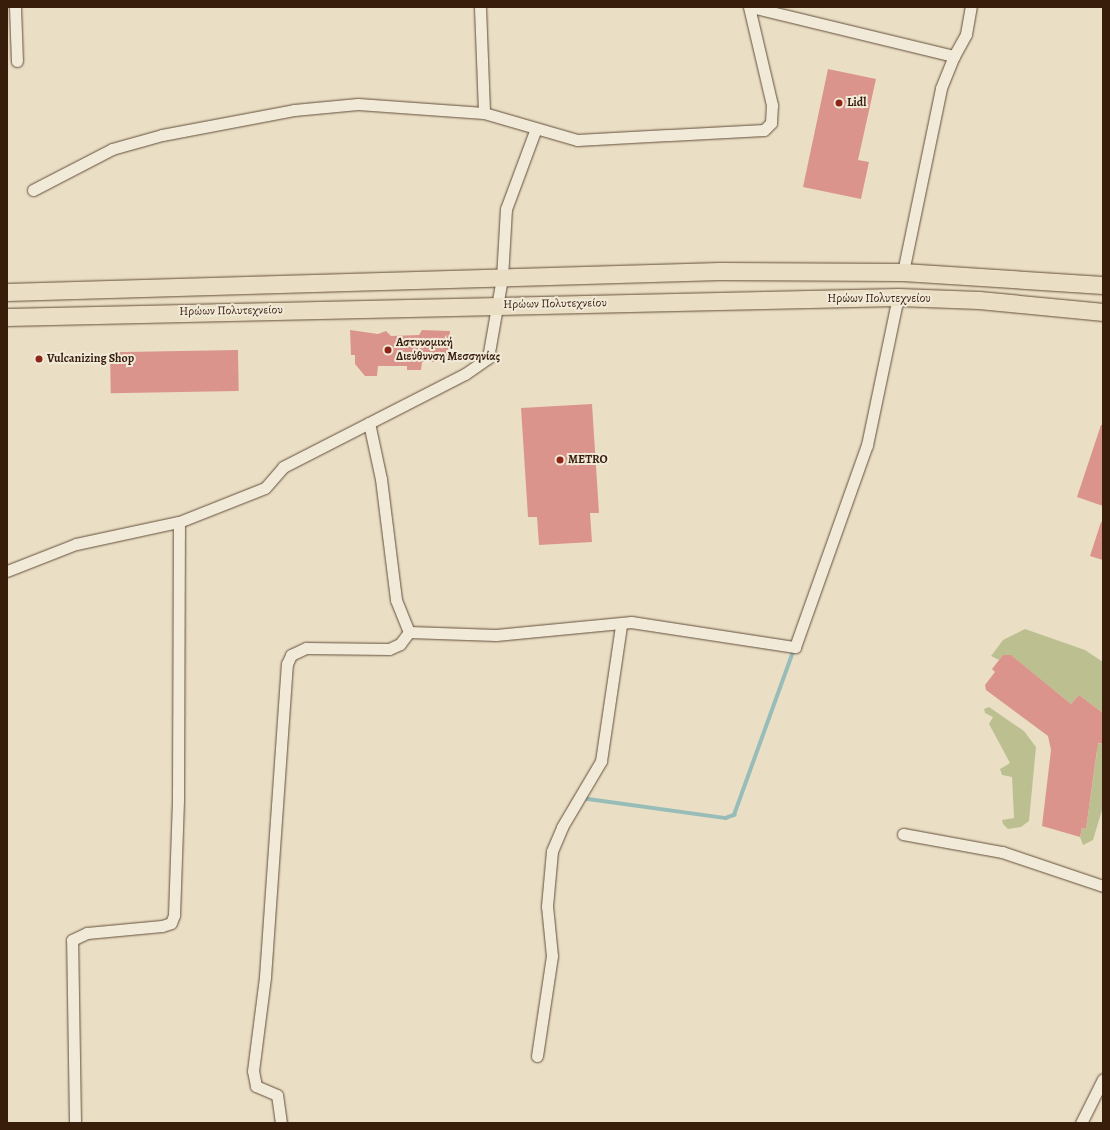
<!DOCTYPE html>
<meta charset="utf-8">
<style>
body{margin:0}
#map{position:relative;width:1110px;height:1130px;overflow:hidden;background:#eadfc5;font-family:Alegreya,serif}
div>[style]{position:absolute}
.green>*{inset:0;background:#bcc091}
.stream>*{height:3.5px;margin:-1.75px;padding:0 1.75px;transform-origin:1.75px;border-radius:1.75px;background:#98bcb8}
.building>*{inset:0;background:#db948b;transform-origin:0 0}
.roads{filter:drop-shadow(0 0 1px #644e3a) drop-shadow(0 0 1px #644e3a)}
.street>*{height:11px;margin:-5.5px;padding:0 5.5px;transform-origin:5.5px;border-radius:5.5px;background:#f1ead9}
.primary>*{height:17px;margin:-8.5px;padding:0 8.5px;transform-origin:8.5px;border-radius:8.5px;background:#eadfc5}
.dots>*{width:11px;height:11px;translate:-50% -50%;box-sizing:border-box;border:2px solid #f1ead9;border-radius:50%}
span{translate:-50% -50%;white-space:nowrap;text-align:center;line-height:1.15;-webkit-text-stroke:4px #f1ead9;paint-order:stroke}
.poi-label{font-size:12px;color:#381d0b;font-weight:700}
.left{translate:0 -50%;text-align:left}
.street-label{font-size:12px;color:#381d0b}
.frame{position:absolute;inset:0;border:8px solid #381d0b;pointer-events:none}
</style>
<div id="map">
<div class="green">
<i style="clip-path:polygon(1025px 629px,1085px 650px,1103px 662px,1103px 713px,1079px 695px,1071px 704px,1012px 656px,1003px 655px,999px 660px,991px 656px,1003px 640px)"></i>
<i style="clip-path:polygon(989px 707px,1024px 731px,1036px 747px,1029px 821px,1021px 827px,1008px 829px,1003px 824px,1002px 820px,1014px 818px,1012px 777px,1002px 775px,1000px 769px,1010px 763px,989px 724px,993px 717px,985px 713px,984px 709px)"></i>
<i style="clip-path:polygon(1095px 743px,1103px 744px,1103px 807px,1093px 840px,1083px 845px,1080px 837px,1082px 828px,1086px 829px,1097px 751px)"></i>
</div>
<div class="stream">
<i style="left:581px;top:798px;width:146px;rotate:7.9deg"></i>
<i style="left:726px;top:818px;width:9px;rotate:-21deg"></i>
<i style="left:734px;top:815px;width:177px;rotate:-70.1deg"></i>
</div>
<div class="building">
<i style="clip-path:polygon(828px 69px,876px 79px,858px 160px,869px 162px,861px 199px,803px 187px)"></i>
<i style="clip-path:polygon(350px 330px,378px 334px,386px 331px,391px 336px,419px 335px,422px 330px,450px 331px,448px 355px,435px 362px,422px 362px,421px 370px,407px 370px,407px 366px,378px 366px,377px 376px,365px 376px,355px 364px,355px 355px,351px 355px)"></i>
<i style="left:238px;top:350px;width:41px;height:128px;rotate:89deg"></i>
<i style="clip-path:polygon(592px 404px,599px 513px,590px 513px,592px 542px,539px 545px,537px 517px,528px 517px,521px 408px)"></i>
<i style="clip-path:polygon(1101px 425px,1103px 425px,1103px 506px,1077px 497px)"></i>
<i style="clip-path:polygon(1101px 522px,1103px 522px,1103px 560px,1090px 556px)"></i>
<i style="clip-path:polygon(1003px 655px,1011px 655px,1071px 704px,1079px 695px,1103px 713px,1103px 744px,1098px 743px,1086px 829px,1082px 828px,1080px 837px,1042px 826px,1051px 750px,1048px 736px,986px 690px,985px 685px,995px 672px,992px 669px)"></i>
</div>
<div class="roads">
<div class="street">
<i style="left:15px;top:7px;width:54px;rotate:87.9deg"></i>
<i style="left:480px;top:7px;width:106px;rotate:87.8deg"></i>
<i style="left:751px;top:7px;width:209px;rotate:13.6deg"></i>
<i style="left:954px;top:56px;width:25px;rotate:-61deg"></i>
<i style="left:966px;top:34px;width:27px;rotate:-80deg"></i>
<i style="left:33px;top:190px;width:89px;rotate:-27.4deg"></i>
<i style="left:112px;top:149px;width:52px;rotate:-15.6deg"></i>
<i style="left:162px;top:135px;width:134px;rotate:-10.7deg"></i>
<i style="left:294px;top:110px;width:64px;rotate:-5.4deg"></i>
<i style="left:358px;top:104px;width:126px;rotate:4.1deg"></i>
<i style="left:484px;top:113px;width:97px;rotate:16.2deg"></i>
<i style="left:577px;top:140px;width:187px;rotate:-3.1deg"></i>
<i style="left:764px;top:130px;width:10px;rotate:-45deg"></i>
<i style="left:771px;top:123px;width:18px;rotate:-87deg"></i>
<i style="left:772px;top:105px;width:101px;rotate:-103.2deg"></i>
<i style="left:903px;top:272px;width:188px;rotate:-78.3deg"></i>
<i style="left:941px;top:88px;width:35px;rotate:-68deg"></i>
<i style="left:369px;top:423px;width:57px;rotate:77.9deg"></i>
<i style="left:381px;top:479px;width:122px;rotate:82.9deg"></i>
<i style="left:396px;top:600px;width:35px;rotate:68deg"></i>
<i style="left:409px;top:632px;width:87px;rotate:2deg"></i>
<i style="left:496px;top:635px;width:136px;rotate:-5.5deg"></i>
<i style="left:631px;top:622px;width:166px;rotate:8.7deg"></i>
<i style="left:795px;top:647px;width:214px;rotate:-70.4deg"></i>
<i style="left:867px;top:445px;width:151px;rotate:-78.2deg"></i>
<i style="left:7px;top:571px;width:74px;rotate:-21.4deg"></i>
<i style="left:76px;top:544px;width:105px;rotate:-12.1deg"></i>
<i style="left:179px;top:522px;width:92px;rotate:-21.6deg"></i>
<i style="left:265px;top:488px;width:28px;rotate:-49deg"></i>
<i style="left:283px;top:467px;width:204px;rotate:-27.1deg"></i>
<i style="left:465px;top:374px;width:28px;rotate:-35deg"></i>
<i style="left:488px;top:358px;width:81px;rotate:-80.1deg"></i>
<i style="left:502px;top:278px;width:69px;rotate:-86.7deg"></i>
<i style="left:506px;top:209px;width:83px;rotate:-69.6deg"></i>
<i style="left:903px;top:834px;width:101px;rotate:10.3deg"></i>
<i style="left:1002px;top:852px;width:107px;rotate:18.6deg"></i>
<i style="left:537px;top:1056px;width:101px;rotate:-81.5deg"></i>
<i style="left:552px;top:956px;width:50px;rotate:-95.7deg"></i>
<i style="left:547px;top:906px;width:55px;rotate:-84.8deg"></i>
<i style="left:552px;top:851px;width:26px;rotate:-67deg"></i>
<i style="left:562px;top:827px;width:77px;rotate:-59.4deg"></i>
<i style="left:601px;top:761px;width:137px;rotate:-81.6deg"></i>
<i style="left:75px;top:1123px;width:183px;rotate:-90.9deg"></i>
<i style="left:72px;top:940px;width:17px;rotate:-25deg"></i>
<i style="left:87px;top:933px;width:75px;rotate:-5.3deg"></i>
<i style="left:162px;top:926px;width:9px;rotate:-18deg"></i>
<i style="left:171px;top:923px;width:9px;rotate:-69deg"></i>
<i style="left:174px;top:915px;width:116px;rotate:-88deg"></i>
<i style="left:178px;top:799px;width:277px;rotate:-89.8deg"></i>
<i style="left:281px;top:1123px;width:28px;rotate:-98deg"></i>
<i style="left:277px;top:1095px;width:23px;rotate:-157deg"></i>
<i style="left:256px;top:1086px;width:15px;rotate:-101deg"></i>
<i style="left:253px;top:1071px;width:95px;rotate:-82.7deg"></i>
<i style="left:265px;top:977px;width:314px;rotate:-86deg"></i>
<i style="left:287px;top:664px;width:10px;rotate:-66deg"></i>
<i style="left:291px;top:655px;width:17px;rotate:-25deg"></i>
<i style="left:306px;top:648px;width:83px;rotate:0.7deg"></i>
<i style="left:389px;top:649px;width:12px;rotate:-24deg"></i>
<i style="left:400px;top:644px;width:15px;rotate:-53deg"></i>
<i style="left:1081px;top:1123px;width:49px;rotate:-63.4deg"></i>
</div>
<div class="primary">
<i style="left:7px;top:292px;width:713px;rotate:-1.69deg"></i>
<i style="left:720px;top:271px;width:183px;rotate:0.3deg"></i>
<i style="left:903px;top:272px;width:200px;rotate:3.7deg"></i>
<i style="left:7px;top:317px;width:891px;rotate:-1.29deg"></i>
<i style="left:898px;top:297px;width:81px;rotate:2.1deg"></i>
<i style="left:979px;top:300px;width:125px;rotate:5.5deg"></i>
</div>
</div>
<div class="dots">
<i style="left:839px;top:103px;background:#8f2418"></i>
<i style="left:388px;top:350px;background:#8f2418"></i>
<i style="left:39px;top:359px;background:#8f2418"></i>
<i style="left:560px;top:460px;background:#8f2418"></i>
</div>
<div class="poi-label">
<span class="left" style="left:847px;top:103px">Lidl</span>
<span class="left" style="left:396px;top:350px">Αστυνομική<br>Διεύθυνση Μεσσηνίας</span>
<span class="left" style="left:47px;top:359px">Vulcanizing Shop</span>
<span class="left" style="left:568px;top:460px">METRO</span>
</div>
<div class="street-label">
<span style="left:879px;top:299px">Ηρώων Πολυτεχνείου</span>
<span style="left:555px;top:304px;rotate:-1deg">Ηρώων Πολυτεχνείου</span>
<span style="left:231px;top:311px;rotate:-1deg">Ηρώων Πολυτεχνείου</span>
</div>
<div class="frame"></div>
</div>
